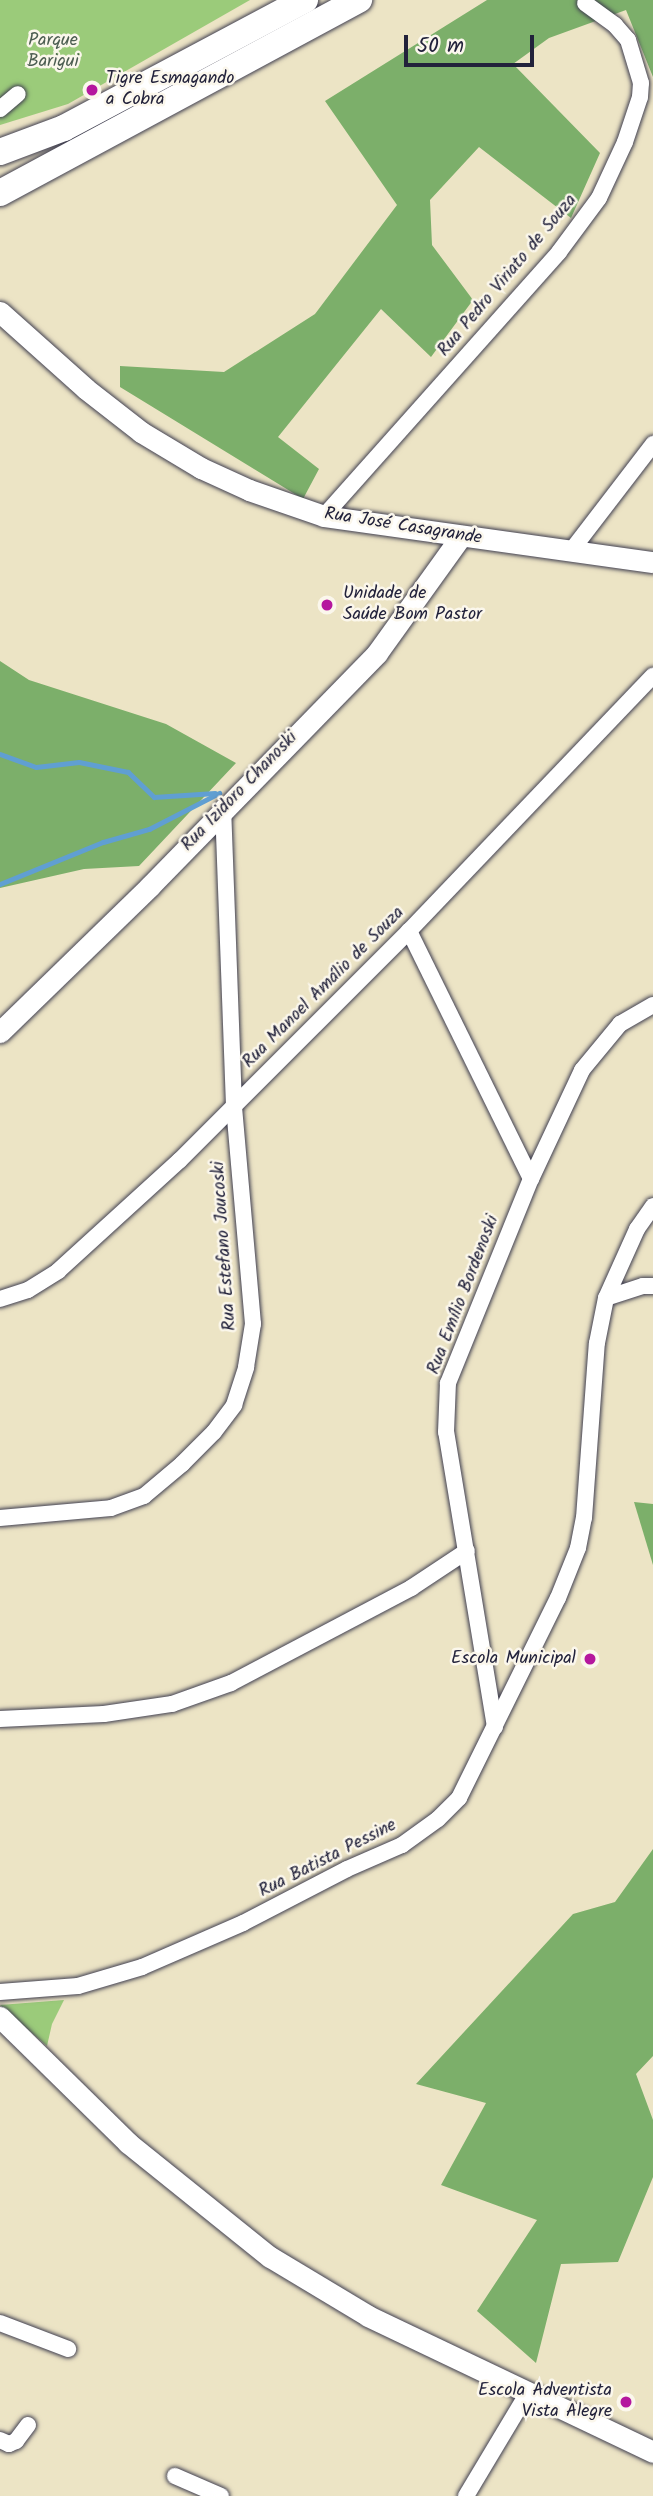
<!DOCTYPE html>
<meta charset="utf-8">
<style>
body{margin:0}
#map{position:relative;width:653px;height:2496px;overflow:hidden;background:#ece4c5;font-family:Kalam,sans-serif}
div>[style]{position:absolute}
.green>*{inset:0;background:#9bcb7a}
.forest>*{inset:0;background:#7caf6a}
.stream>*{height:5px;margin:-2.5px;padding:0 2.5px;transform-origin:2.5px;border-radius:2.5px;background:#609fd2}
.roads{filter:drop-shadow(0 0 2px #403f50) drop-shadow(0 0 2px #403f50)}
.minor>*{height:16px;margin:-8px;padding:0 8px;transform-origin:8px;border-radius:8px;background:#fff}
.tertiary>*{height:21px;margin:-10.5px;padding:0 10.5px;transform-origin:10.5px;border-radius:10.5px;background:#fff}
.primary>*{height:26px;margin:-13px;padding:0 13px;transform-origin:13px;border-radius:13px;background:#fff}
.dots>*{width:19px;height:19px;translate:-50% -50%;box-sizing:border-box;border:4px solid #fbf7ec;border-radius:50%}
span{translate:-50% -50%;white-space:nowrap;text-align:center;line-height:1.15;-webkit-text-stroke:5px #fbf7ec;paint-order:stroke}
.park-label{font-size:18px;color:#4c5d51}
.poi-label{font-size:18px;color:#22223b}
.left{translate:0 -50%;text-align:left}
.right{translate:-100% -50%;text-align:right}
.street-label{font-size:18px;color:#22223b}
.scale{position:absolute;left:404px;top:35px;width:130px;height:32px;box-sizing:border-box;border:4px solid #22223b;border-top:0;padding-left:9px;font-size:21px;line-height:24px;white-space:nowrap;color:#22223b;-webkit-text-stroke:5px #fbf7ec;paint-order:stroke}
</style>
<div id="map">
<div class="green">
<i style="clip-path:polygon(0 0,250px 0,68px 104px,0 125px)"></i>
<i style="clip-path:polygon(64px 2000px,52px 2024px,47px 2046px,0 2005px)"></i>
</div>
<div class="forest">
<i style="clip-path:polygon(487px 0,653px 0,653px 77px,626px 10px,549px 38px,513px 64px,600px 153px,571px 218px,479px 147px,430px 200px,432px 245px,473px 300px,431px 357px,381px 309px,278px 437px,319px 469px,303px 499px,120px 387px,120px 366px,224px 372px,315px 314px,397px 205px,325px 101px)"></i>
<i style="clip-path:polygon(0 661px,29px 680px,166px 724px,236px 763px,139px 866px,84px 869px,0 888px)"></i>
<i style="clip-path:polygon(634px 1502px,653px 1504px,653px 1565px)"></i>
<i style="clip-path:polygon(653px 1849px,653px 2056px,636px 2074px,653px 2120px,653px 2177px,618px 2262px,561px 2264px,536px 2363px,477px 2311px,537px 2220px,441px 2185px,486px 2103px,416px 2084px,573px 1914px,615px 1902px)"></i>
</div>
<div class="stream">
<i style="left:0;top:754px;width:38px;rotate:20deg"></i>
<i style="left:36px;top:767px;width:43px;rotate:-6.6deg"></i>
<i style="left:79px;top:762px;width:50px;rotate:11.5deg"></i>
<i style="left:128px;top:772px;width:36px;rotate:44deg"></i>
<i style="left:154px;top:797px;width:61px;rotate:-3.8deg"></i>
<i style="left:0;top:884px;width:111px;rotate:-22.2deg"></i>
<i style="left:103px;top:842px;width:48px;rotate:-15.8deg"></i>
<i style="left:149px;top:829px;width:79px;rotate:-27.2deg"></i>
</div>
<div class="roads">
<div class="minor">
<i style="left:0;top:109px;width:23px;rotate:-40deg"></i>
<i style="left:324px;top:516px;width:353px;rotate:-48.3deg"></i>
<i style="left:559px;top:252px;width:67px;rotate:-53.5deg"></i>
<i style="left:599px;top:198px;width:62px;rotate:-65.1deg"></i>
<i style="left:625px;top:142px;width:47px;rotate:-71.6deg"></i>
<i style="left:640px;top:97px;width:14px;rotate:-86deg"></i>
<i style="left:641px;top:83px;width:45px;rotate:-106.8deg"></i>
<i style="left:628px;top:40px;width:20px;rotate:-131deg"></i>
<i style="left:615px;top:25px;width:37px;rotate:-144deg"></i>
<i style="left:571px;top:551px;width:135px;rotate:-52.5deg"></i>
<i style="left:409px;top:931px;width:276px;rotate:63.8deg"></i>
<i style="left:606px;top:1298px;width:39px;rotate:-18deg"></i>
<i style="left:643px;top:1286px;width:10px"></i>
<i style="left:0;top:1299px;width:29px;rotate:-18deg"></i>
<i style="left:28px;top:1290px;width:36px;rotate:-32deg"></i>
<i style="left:58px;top:1271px;width:165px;rotate:-42.3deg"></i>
<i style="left:180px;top:1160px;width:324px;rotate:-45deg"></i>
<i style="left:409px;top:931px;width:353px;rotate:-46.3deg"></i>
<i style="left:0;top:1518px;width:111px;rotate:-5.1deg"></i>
<i style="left:111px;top:1508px;width:35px;rotate:-20deg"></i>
<i style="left:144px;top:1496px;width:50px;rotate:-40.1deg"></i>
<i style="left:182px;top:1464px;width:45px;rotate:-45deg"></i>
<i style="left:214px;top:1432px;width:34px;rotate:-53deg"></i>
<i style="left:234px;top:1405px;width:40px;rotate:-72deg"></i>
<i style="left:246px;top:1367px;width:44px;rotate:-80.8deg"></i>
<i style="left:253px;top:1324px;width:219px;rotate:-95deg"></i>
<i style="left:234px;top:1106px;width:299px;rotate:-92.1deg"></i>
<i style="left:0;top:1719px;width:104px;rotate:-2.8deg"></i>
<i style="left:104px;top:1714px;width:69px;rotate:-8.4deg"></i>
<i style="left:172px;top:1704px;width:63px;rotate:-19.6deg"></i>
<i style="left:231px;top:1683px;width:204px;rotate:-27.8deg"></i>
<i style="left:411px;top:1588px;width:67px;rotate:-33.5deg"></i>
<i style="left:495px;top:1727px;width:299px;rotate:-99.4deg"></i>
<i style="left:446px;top:1432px;width:49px;rotate:-87.7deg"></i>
<i style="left:448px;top:1383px;width:220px;rotate:-67.9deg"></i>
<i style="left:531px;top:1179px;width:120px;rotate:-64.9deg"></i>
<i style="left:582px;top:1070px;width:60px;rotate:-50.4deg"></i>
<i style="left:620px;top:1024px;width:38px;rotate:-30deg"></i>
<i style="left:0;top:1992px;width:78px;rotate:-4.4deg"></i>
<i style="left:78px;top:1986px;width:67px;rotate:-16.5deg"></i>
<i style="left:142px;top:1967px;width:110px;rotate:-23.5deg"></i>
<i style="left:243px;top:1923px;width:117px;rotate:-27.4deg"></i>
<i style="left:347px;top:1869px;width:60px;rotate:-23.6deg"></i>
<i style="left:402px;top:1845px;width:44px;rotate:-35.8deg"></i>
<i style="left:438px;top:1819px;width:30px;rotate:-45deg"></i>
<i style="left:459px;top:1798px;width:223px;rotate:-63.7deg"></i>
<i style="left:558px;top:1598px;width:54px;rotate:-68.2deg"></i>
<i style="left:578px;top:1548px;width:31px;rotate:-79deg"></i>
<i style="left:584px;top:1518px;width:175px;rotate:-85.8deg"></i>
<i style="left:597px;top:1343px;width:46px;rotate:-78.7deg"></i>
<i style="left:606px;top:1298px;width:76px;rotate:-65.8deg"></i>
<i style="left:637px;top:1229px;width:28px;rotate:-55deg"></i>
<i style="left:0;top:2323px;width:73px;rotate:20.9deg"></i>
<i style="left:0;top:2440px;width:10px;rotate:24deg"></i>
<i style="left:9px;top:2444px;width:8px;rotate:-23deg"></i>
<i style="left:16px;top:2441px;width:20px;rotate:-53deg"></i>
<i style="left:175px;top:2476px;width:50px;rotate:23.5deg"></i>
<i style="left:466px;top:2496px;width:119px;rotate:-59.1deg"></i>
</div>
<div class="tertiary">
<i style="left:0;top:312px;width:115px;rotate:41.8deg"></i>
<i style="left:86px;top:389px;width:70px;rotate:38deg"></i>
<i style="left:141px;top:432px;width:70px;rotate:31deg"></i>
<i style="left:201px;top:468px;width:53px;rotate:24.6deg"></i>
<i style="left:249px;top:490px;width:79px;rotate:19.1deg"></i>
<i style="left:324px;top:516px;width:332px;rotate:8deg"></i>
<i style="left:0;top:1032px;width:209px;rotate:-44.2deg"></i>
<i style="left:150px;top:886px;width:325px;rotate:-45.7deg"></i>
<i style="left:377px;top:653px;width:144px;rotate:-54.3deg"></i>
<i style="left:0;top:2017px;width:180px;rotate:44.5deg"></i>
<i style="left:128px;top:2143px;width:182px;rotate:38.8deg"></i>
<i style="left:270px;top:2257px;width:114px;rotate:31deg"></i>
<i style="left:368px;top:2316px;width:316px;rotate:25.5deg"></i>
</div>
<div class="primary">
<i style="left:0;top:152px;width:68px;rotate:-20.6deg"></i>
<i style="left:64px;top:128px;width:273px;rotate:-28deg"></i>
<i style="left:0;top:193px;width:408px;rotate:-28.3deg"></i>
</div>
</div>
<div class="dots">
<i style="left:92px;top:90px;background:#b5179e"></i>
<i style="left:327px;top:605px;background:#b5179e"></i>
<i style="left:590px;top:1659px;background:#b5179e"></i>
<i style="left:626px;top:2402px;background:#b5179e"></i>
</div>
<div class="park-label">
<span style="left:53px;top:52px">Parque<br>Barigui</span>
</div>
<div class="poi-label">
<span class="left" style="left:106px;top:90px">Tigre Esmagando<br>a Cobra</span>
<span class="left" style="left:343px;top:605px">Unidade de<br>Saúde Bom Pastor</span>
<span class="right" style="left:576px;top:1659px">Escola Municipal</span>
<span class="right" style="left:612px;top:2402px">Escola Adventista<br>Vista Alegre</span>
</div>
<div class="street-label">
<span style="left:508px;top:276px;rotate:-50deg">Rua Pedro Viriato de Souza</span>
<span style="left:403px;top:527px;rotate:9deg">Rua José Casagrande</span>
<span style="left:240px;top:792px;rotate:-46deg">Rua Izidoro Chanoski</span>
<span style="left:324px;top:988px;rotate:-45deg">Rua Manoel Amálio de Souza</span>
<span style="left:225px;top:1246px;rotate:-94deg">Rua Estefano Joucoski</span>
<span style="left:464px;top:1295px;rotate:-69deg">Rua Emílio Bordenoski</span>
<span style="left:328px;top:1859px;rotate:-27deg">Rua Batista Pessine</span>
</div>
<div class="scale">50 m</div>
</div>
